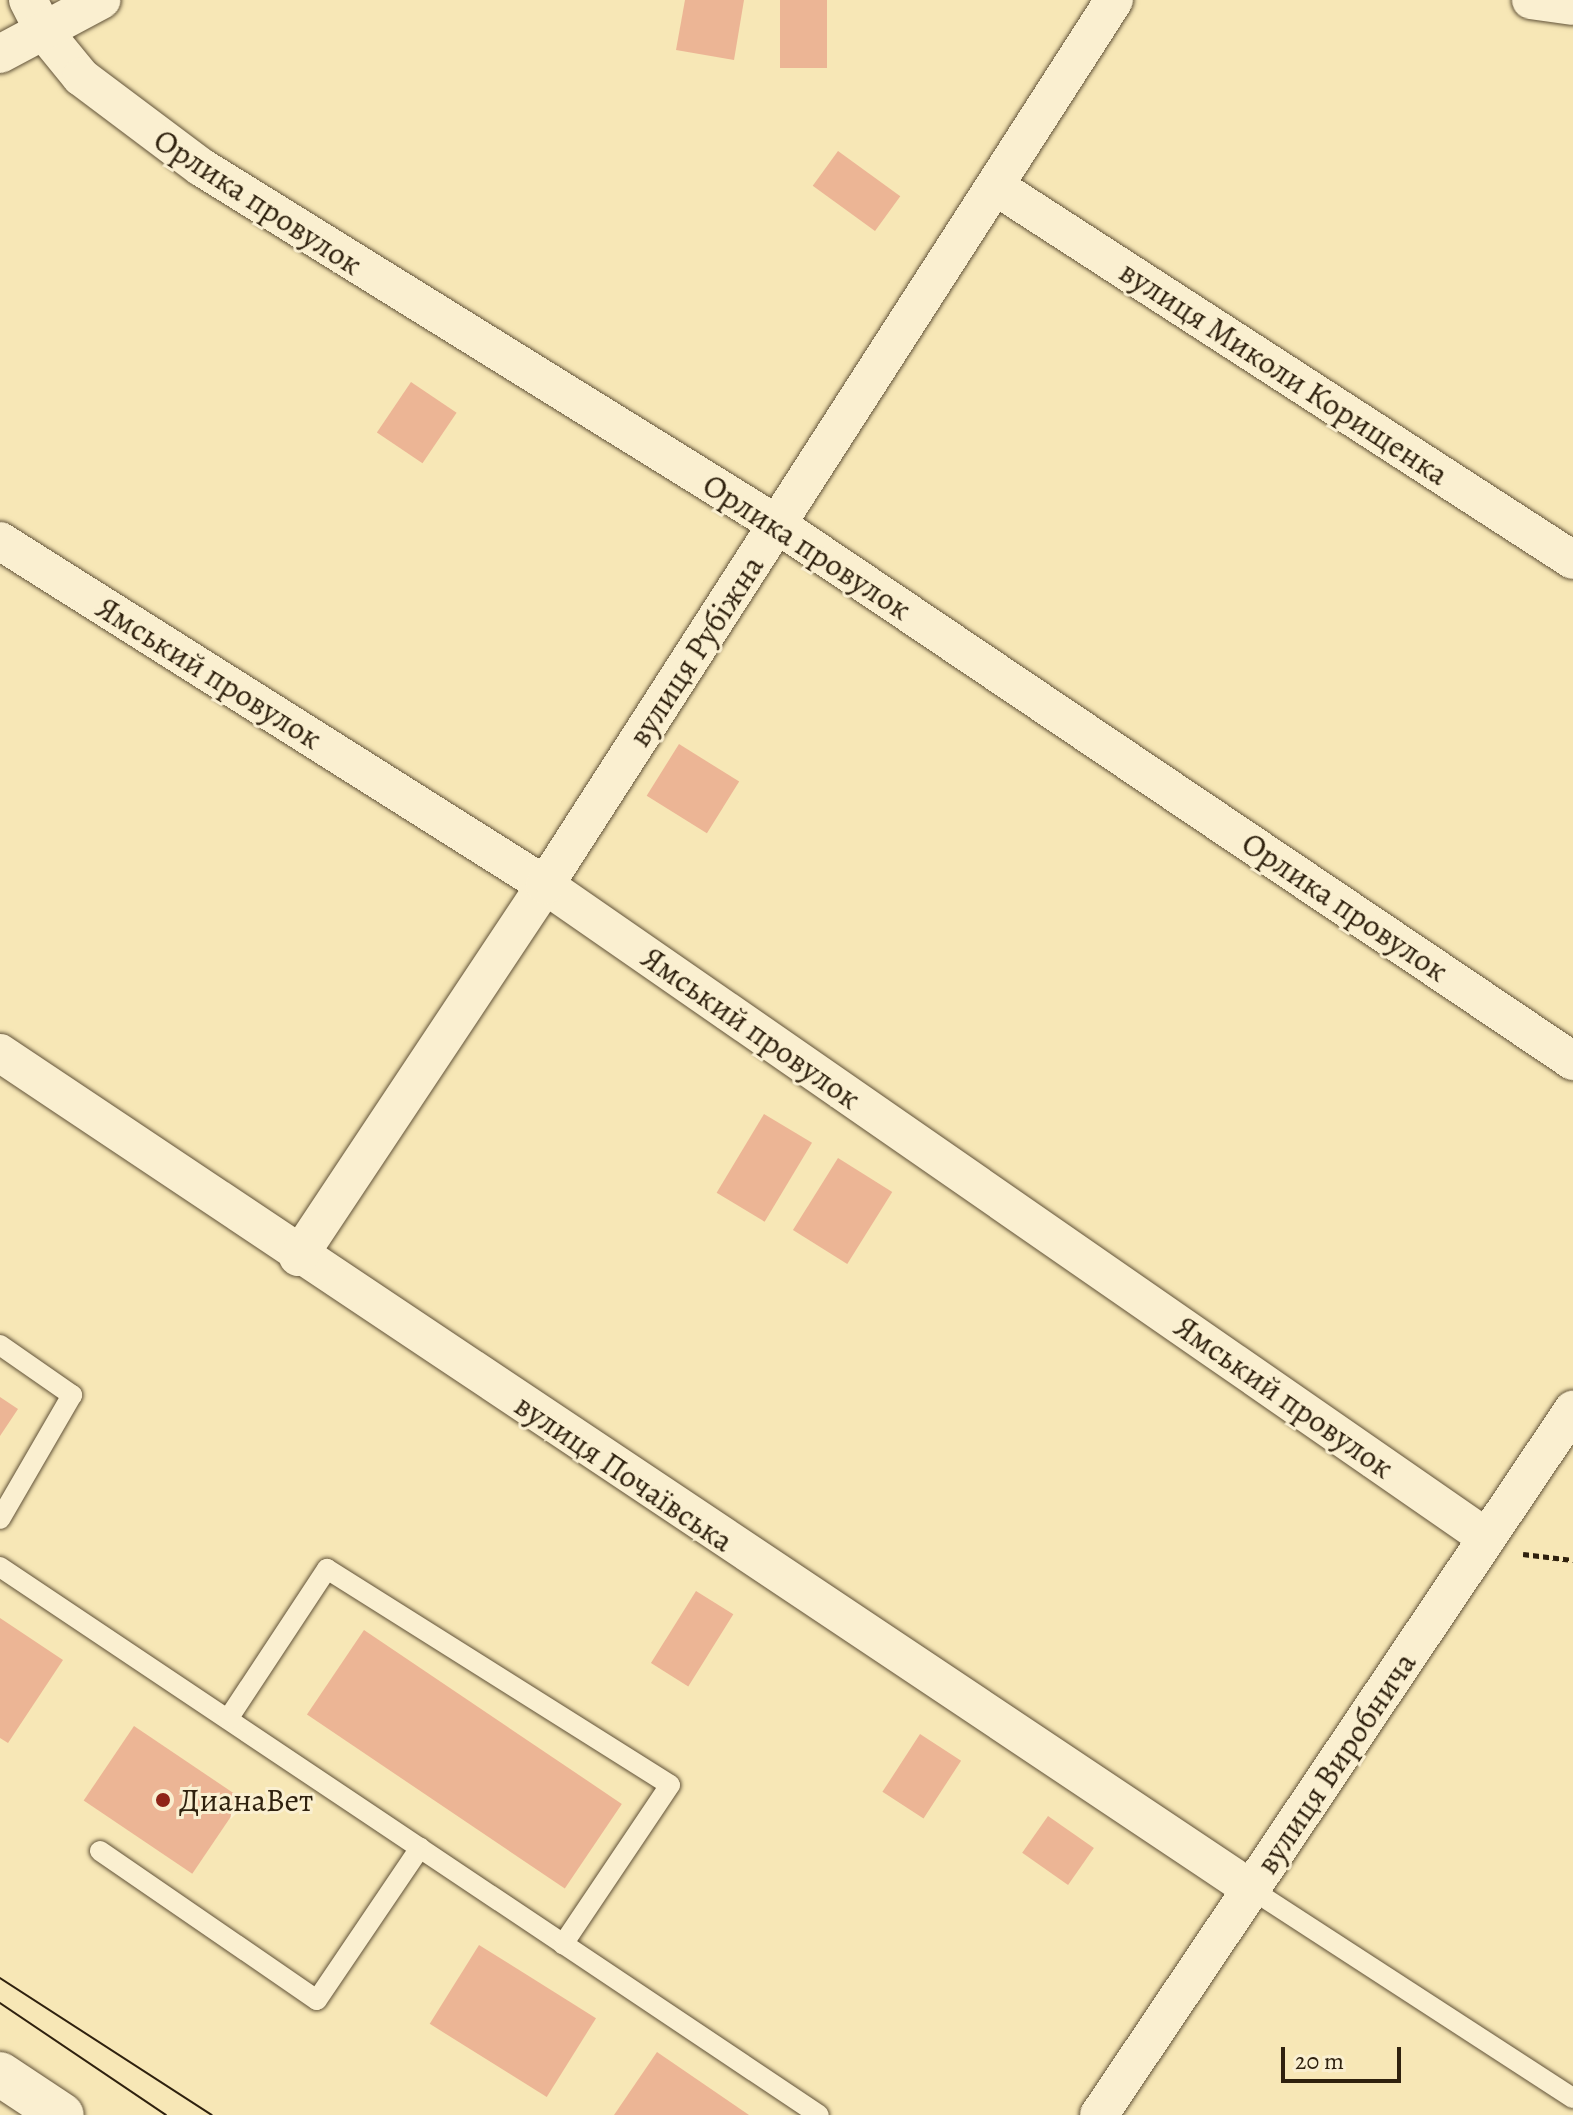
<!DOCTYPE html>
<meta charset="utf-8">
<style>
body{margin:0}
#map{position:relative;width:1573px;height:2115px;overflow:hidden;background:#f7e7b6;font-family:Alegreya,serif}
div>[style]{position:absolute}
.building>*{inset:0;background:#ecb595;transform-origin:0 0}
.path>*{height:5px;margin-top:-2.5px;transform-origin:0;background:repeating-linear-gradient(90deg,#2f210e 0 6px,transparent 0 10px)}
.roads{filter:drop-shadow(0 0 2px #615238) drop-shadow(0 0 2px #615238)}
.service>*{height:20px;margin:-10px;padding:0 10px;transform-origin:10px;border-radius:10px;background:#faefd0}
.minor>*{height:38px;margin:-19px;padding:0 19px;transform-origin:19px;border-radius:19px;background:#faefd0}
.secondary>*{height:44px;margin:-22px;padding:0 22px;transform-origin:22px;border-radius:22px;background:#faefd0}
.tram>*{height:2px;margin:-1px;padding:0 1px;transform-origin:1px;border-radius:1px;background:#2f210e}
.dots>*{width:22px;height:22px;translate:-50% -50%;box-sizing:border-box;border:4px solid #faefd0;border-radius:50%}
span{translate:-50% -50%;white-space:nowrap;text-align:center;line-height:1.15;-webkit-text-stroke:6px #faefd0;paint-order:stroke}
.street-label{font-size:32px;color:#2f210e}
.poi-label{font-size:32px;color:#2f210e}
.left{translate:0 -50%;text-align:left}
.scale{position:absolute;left:1281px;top:2047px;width:120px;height:36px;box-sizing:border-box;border:4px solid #2f210e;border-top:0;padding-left:10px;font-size:24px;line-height:28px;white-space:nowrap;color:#2f210e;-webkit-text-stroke:6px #faefd0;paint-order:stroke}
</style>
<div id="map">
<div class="building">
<i style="clip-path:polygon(685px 0,744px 0,734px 60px,676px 50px)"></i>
<i style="left:780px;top:0;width:47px;height:68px"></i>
<i style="left:838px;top:151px;width:77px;height:43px;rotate:36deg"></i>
<i style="left:411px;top:382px;width:55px;height:61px;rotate:34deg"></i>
<i style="left:679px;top:744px;width:71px;height:61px;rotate:32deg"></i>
<i style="left:764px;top:1114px;width:56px;height:92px;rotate:31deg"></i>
<i style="left:838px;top:1158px;width:64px;height:85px;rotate:32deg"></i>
<i style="clip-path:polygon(0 1397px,18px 1409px,0 1436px)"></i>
<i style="left:696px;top:1591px;width:44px;height:85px;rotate:32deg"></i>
<i style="clip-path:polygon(0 1618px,63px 1660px,8px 1743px,0 1738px)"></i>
<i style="left:364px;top:1630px;width:311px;height:102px;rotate:34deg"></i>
<i style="left:134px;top:1726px;width:131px;height:90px;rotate:34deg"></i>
<i style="left:920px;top:1734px;width:49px;height:69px;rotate:33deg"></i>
<i style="left:1048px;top:1816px;width:56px;height:45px;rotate:35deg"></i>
<i style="left:479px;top:1945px;width:138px;height:93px;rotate:32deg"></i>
<i style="clip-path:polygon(657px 2052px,749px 2115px,614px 2115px)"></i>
</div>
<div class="path">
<i style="left:1523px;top:1554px;width:50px;rotate:6.8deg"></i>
</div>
<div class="roads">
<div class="service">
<i style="left:0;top:1345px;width:88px;rotate:34.8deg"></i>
<i style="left:72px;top:1395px;width:143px;rotate:120.1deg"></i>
<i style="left:0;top:1567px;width:985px;rotate:33.79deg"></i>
<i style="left:228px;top:1719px;width:180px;rotate:-56.6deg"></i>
<i style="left:327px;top:1569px;width:405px;rotate:32.2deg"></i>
<i style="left:670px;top:1785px;width:192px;rotate:123.9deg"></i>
<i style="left:100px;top:1851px;width:263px;rotate:34.5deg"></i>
<i style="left:317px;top:2000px;width:184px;rotate:-55.9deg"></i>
<i style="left:1251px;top:1889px;width:384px;rotate:33deg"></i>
</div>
<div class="minor">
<i style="left:28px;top:0;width:37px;rotate:63deg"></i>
<i style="left:45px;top:33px;width:57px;rotate:50.7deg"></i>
<i style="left:81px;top:77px;width:150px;rotate:36.9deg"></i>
<i style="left:201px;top:167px;width:679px;rotate:31.82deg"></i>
<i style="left:778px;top:525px;width:959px;rotate:33.99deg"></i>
<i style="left:1531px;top:0;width:42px;rotate:8.1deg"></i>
<i style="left:0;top:54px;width:115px;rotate:-28.1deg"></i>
<i style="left:995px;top:186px;width:688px;rotate:32.91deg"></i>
<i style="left:0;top:541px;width:644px;rotate:32.26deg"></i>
<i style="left:545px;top:885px;width:1146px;rotate:34.73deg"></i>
<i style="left:0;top:1053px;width:1505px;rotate:33.75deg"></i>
<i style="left:298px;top:1257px;width:447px;rotate:-56.4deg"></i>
<i style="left:545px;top:885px;width:1052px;rotate:-57.26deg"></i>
<i style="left:1099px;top:2115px;width:850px;rotate:-56.09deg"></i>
</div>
<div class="secondary">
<i style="left:0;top:2074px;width:74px;rotate:33.5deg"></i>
</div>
</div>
<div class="tram">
<i style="left:0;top:1978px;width:252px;rotate:32.9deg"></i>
<i style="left:0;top:2003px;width:200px;rotate:34deg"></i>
</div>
<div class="dots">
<i style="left:163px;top:1800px;background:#8f2418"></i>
</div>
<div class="street-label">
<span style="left:258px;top:202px;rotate:33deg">Орлика провулок</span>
<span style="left:1284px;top:373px;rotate:33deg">вулиця Миколи Корищенка</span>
<span style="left:807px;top:547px;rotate:33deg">Орлика провулок</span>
<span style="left:696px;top:651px;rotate:-57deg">вулиця Рубіжна</span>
<span style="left:209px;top:673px;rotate:32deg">Ямський провулок</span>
<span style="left:1345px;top:907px;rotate:34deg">Орлика провулок</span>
<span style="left:751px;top:1028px;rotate:35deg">Ямський провулок</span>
<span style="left:1284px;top:1397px;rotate:35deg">Ямський провулок</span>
<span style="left:624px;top:1473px;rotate:34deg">вулиця Почаївська</span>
<span style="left:1336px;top:1763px;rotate:-56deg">вулиця Виробнича</span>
</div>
<div class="poi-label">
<span class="left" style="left:179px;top:1800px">ДианаВет</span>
</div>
<div class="scale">20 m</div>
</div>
